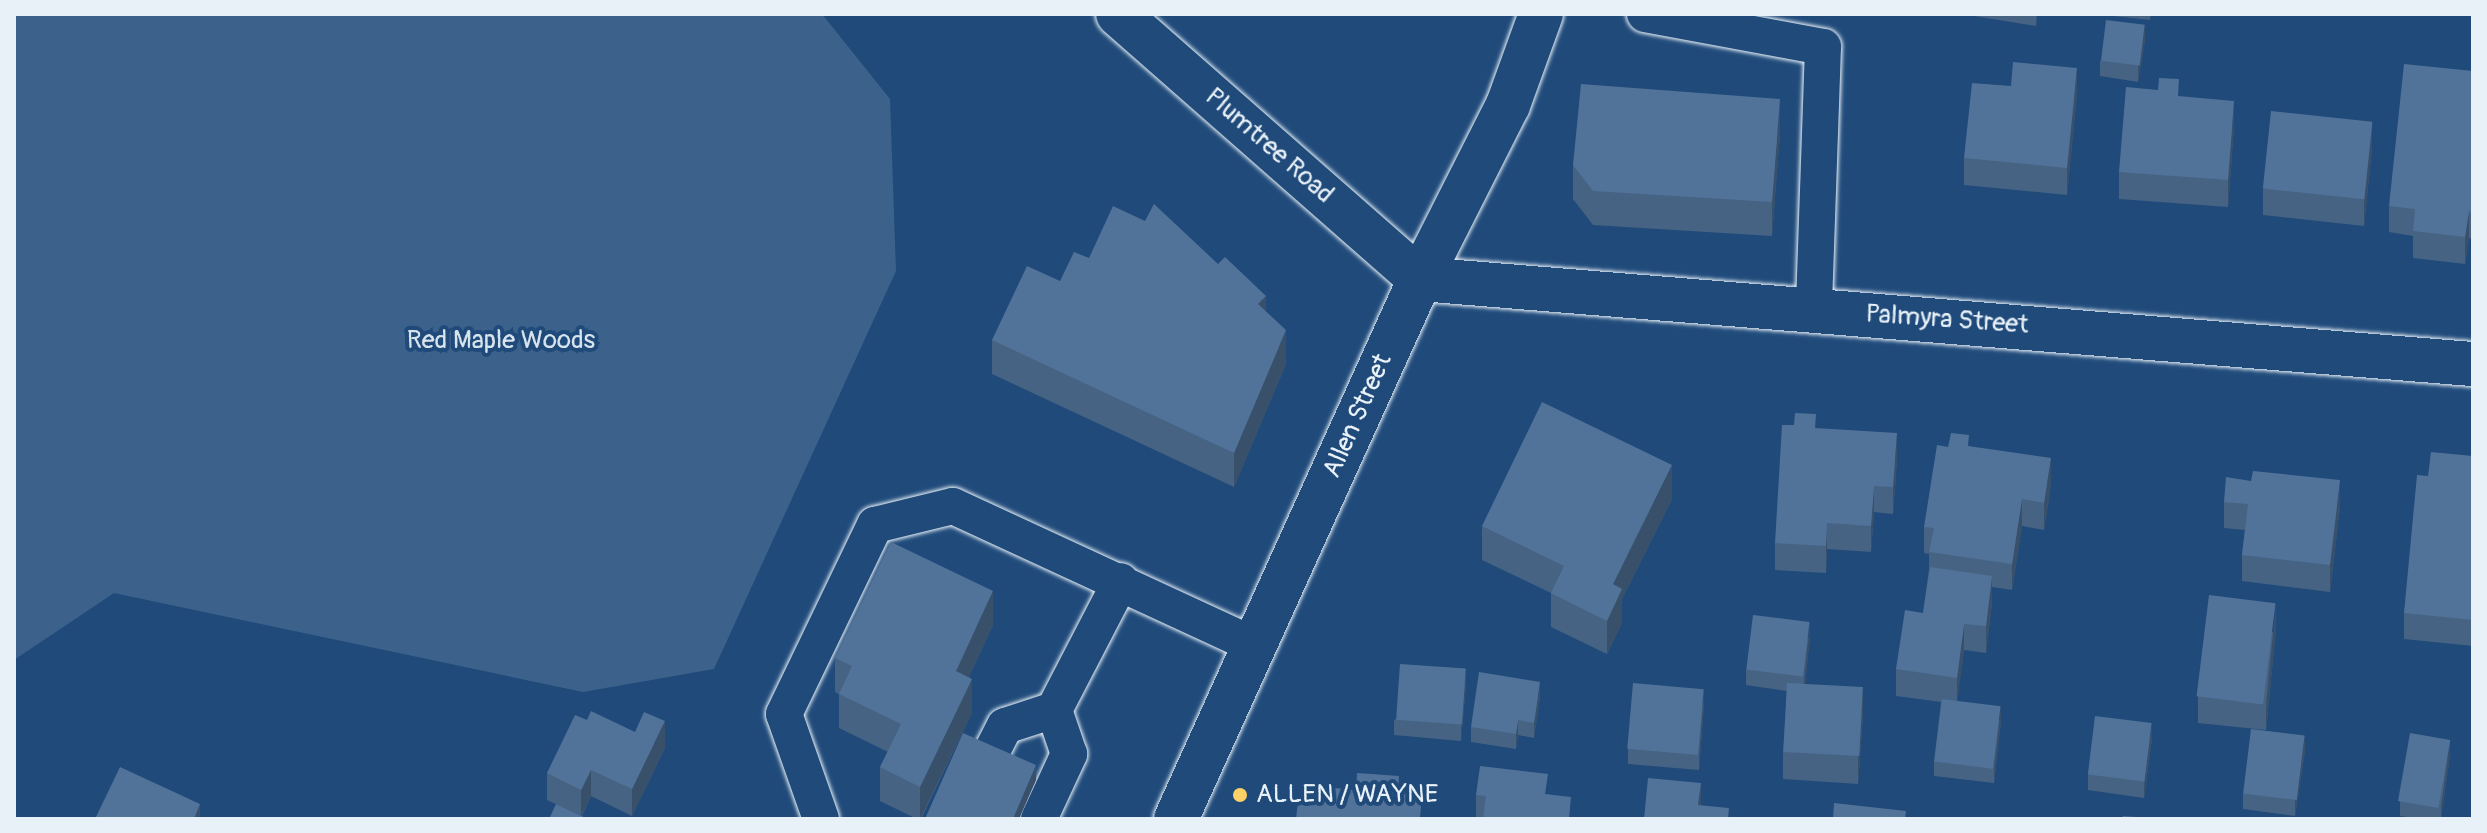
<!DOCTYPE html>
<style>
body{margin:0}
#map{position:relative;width:2487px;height:833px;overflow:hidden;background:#1f4a7a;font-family:Pangolin,sans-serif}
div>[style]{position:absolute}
.green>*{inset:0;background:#3c628c}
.roads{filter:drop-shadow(0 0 2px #e8f1f8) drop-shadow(0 0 2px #e8f1f8)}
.service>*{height:36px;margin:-18px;padding:0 18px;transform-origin:18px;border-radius:18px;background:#1f4a7a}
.minor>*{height:44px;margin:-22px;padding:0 22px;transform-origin:22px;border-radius:22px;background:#1f4a7a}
.tertiary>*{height:44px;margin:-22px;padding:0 22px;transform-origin:22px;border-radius:22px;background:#1f4a7a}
.primary>*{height:44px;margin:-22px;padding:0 22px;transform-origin:22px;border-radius:22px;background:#1f4a7a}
.wall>*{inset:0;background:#466384}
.shaded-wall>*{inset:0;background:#39506b}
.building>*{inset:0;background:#517399;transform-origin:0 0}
.dots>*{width:22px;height:22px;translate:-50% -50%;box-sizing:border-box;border:4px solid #1f4a7a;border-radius:50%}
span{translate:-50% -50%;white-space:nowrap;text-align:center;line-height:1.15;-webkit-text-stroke:8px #1f4a7a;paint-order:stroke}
.street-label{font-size:26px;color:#e8f1f8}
.park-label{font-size:26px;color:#d7e3ed}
.poi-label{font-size:26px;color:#e8f1f8}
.left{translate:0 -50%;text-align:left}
.frame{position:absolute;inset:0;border:16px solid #e8f1f8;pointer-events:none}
</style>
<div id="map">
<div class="green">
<i style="clip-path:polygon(14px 14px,822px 14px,890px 99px,896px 271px,714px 669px,583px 692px,114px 593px,14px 660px)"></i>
</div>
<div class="roads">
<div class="service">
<i style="left:1645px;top:14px;width:181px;rotate:10.5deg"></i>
<i style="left:1823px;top:47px;width:263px;rotate:92deg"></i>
<i style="left:988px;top:759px;width:37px;rotate:-63deg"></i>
<i style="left:1005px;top:726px;width:52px;rotate:-18.1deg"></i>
<i style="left:1054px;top:710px;width:145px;rotate:-62.6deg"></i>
<i style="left:821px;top:819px;width:111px;rotate:-109.4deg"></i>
<i style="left:784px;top:714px;width:210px;rotate:-64.3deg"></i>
<i style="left:875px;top:525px;width:80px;rotate:-13.7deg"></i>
<i style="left:953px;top:506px;width:332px;rotate:24.8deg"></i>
<i style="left:1039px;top:819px;width:72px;rotate:-65.2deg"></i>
<i style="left:1069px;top:754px;width:46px;rotate:-108.8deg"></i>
</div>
<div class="minor">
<i style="left:1420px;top:279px;width:1056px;rotate:4.62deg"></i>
</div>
<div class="tertiary">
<i style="left:1118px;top:14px;width:402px;rotate:41.3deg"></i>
</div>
<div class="primary">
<i style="left:1176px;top:819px;width:593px;rotate:-65.68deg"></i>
<i style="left:1420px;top:279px;width:195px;rotate:-63.2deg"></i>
<i style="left:1508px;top:105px;width:97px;rotate:-70.1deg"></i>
</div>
</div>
<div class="wall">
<i style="clip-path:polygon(1962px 14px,2037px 14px,2036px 26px)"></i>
<i style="clip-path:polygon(2104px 14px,2151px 14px,2150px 20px,2104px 15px)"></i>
<i style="clip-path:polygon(2145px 40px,2138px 82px,2100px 76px,2100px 61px)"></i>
<i style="clip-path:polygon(2473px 71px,2473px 239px,2469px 238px,2465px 264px,2413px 258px,2413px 236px,2389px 232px,2389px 206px)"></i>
<i style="clip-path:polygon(2077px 94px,2067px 195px,1964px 185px,1964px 158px)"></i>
<i style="clip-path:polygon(2179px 96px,2234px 127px,2228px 207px,2119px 199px,2119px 172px)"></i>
<i style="clip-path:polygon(1780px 133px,1772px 236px,1593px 225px,1573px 199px,1573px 165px)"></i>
<i style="clip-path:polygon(2372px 148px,2364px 226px,2263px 215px,2263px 189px)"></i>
<i style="clip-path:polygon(1089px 258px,1266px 312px,1286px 364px,1234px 487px,992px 374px,992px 340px)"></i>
<i style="clip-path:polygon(1816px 428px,1897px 460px,1893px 514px,1874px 512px,1871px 552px,1827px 549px,1826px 573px,1775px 570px,1775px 543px)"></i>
<i style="clip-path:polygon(1969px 446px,2051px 485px,2044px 530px,2022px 526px,2012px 590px,1992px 587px,1992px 603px,1986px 653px,1964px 650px,1957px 701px,2001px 721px,1994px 783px,1934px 776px,1934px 761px,1941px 702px,1896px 696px,1896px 669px,1923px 613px,1929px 569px,1929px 554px,1924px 553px,1924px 527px,1948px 447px)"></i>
<i style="clip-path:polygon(2473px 456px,2473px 646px,2404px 639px,2404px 613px,2428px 476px)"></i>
<i style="clip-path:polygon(2251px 481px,2340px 507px,2330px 592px,2242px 581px,2242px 555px,2245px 530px,2224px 528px,2224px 502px)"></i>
<i style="clip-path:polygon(1672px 499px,1622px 599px,1622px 623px,1607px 654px,1551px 627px,1551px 593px,1482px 560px,1482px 526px)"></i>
<i style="clip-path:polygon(993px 625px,969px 677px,972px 713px,921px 819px,917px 819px,880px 801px,880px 767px,888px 752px,839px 728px,839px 694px,835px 692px,835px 658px)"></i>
<i style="clip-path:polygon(2276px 629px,2266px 730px,2198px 723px,2198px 696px)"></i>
<i style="clip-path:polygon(1810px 637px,1805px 684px,1863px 714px,1858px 784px,1783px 779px,1783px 752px,1787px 691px,1746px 685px,1746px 670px)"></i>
<i style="clip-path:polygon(1466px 684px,1461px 741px,1394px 735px,1394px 720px)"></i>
<i style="clip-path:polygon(1540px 697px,1534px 738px,1518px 735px,1516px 749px,1471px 742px,1471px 727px)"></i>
<i style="clip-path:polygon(1704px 704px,1699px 770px,1628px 764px,1628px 749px)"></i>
<i style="clip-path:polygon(587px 720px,665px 748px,632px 816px,591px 796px,582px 816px,547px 800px,547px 773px)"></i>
<i style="clip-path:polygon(2152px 738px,2144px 798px,2088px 790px,2088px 775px)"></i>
<i style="clip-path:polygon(2305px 751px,2295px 816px,2243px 809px,2243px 794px)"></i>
<i style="clip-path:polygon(2450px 755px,2441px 819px,2420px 819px,2400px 816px,2400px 801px)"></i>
<i style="clip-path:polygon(1548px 794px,1571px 819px,1476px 819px,1476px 795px)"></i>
</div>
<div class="shaded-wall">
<i style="clip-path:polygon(2145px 25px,2145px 40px,2138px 82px,2138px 67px)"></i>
<i style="clip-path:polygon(2077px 68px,2077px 94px,2067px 195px,2067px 168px)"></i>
<i style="clip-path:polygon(1780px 99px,1780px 133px,1772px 236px,1772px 202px)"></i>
<i style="clip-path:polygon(2234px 101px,2234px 127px,2228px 207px,2228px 180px)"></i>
<i style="clip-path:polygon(2372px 122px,2372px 148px,2364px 226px,2364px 199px)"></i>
<i style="clip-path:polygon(2469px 211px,2469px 238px,2465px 264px,2465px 237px)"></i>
<i style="clip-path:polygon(1266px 296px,1266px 330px,1258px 304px)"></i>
<i style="clip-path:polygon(1286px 330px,1286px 364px,1234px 487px,1234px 453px)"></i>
<i style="clip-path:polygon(1897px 433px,1897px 460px,1893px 514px,1893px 487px)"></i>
<i style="clip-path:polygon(2051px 458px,2051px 485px,2044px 530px,2044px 503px)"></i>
<i style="clip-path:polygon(1672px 465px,1672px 499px,1622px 599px,1622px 623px,1607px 654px,1607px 621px,1613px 584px)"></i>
<i style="clip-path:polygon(2340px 480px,2340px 507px,2330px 592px,2330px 565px)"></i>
<i style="clip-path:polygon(1874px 486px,1874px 512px,1871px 552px,1871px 526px)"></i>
<i style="clip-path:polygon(2022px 499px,2022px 526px,2012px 590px,2012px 564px)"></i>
<i style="clip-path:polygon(1827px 523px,1827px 549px,1826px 573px,1826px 546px)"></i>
<i style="clip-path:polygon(1992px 576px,1992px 603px,1986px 653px,1986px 626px)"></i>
<i style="clip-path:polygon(993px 591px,993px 625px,956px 705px,956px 671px)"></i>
<i style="clip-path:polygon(2276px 603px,2276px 629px,2266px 730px,2266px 704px)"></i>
<i style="clip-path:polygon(1810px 622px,1810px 637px,1804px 693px,1804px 678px)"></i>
<i style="clip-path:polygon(1964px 624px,1964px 650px,1957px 704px,1957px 678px)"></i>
<i style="clip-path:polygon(1466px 669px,1466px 684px,1461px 741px,1461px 726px)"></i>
<i style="clip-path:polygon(972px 679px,972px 713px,920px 819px,920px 787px)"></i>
<i style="clip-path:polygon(1540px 682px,1540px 697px,1534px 738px,1534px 723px)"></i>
<i style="clip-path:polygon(1863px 687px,1863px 714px,1858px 784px,1858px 758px)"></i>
<i style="clip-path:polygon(1704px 689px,1704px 704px,1699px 770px,1699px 755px)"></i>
<i style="clip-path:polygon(2001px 706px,2001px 721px,1994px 783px,1994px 768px)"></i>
<i style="clip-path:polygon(1518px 720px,1518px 735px,1516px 749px,1516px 734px)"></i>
<i style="clip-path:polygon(665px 721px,665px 748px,632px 816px,632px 789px)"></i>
<i style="clip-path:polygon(2152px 723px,2152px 738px,2144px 798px,2144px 783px)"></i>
<i style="clip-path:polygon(2305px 736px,2305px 751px,2295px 816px,2295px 801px)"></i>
<i style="clip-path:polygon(2450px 740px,2450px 755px,2441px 819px,2441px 807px)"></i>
<i style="clip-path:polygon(1036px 765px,1036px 780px,1019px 819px,1013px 819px)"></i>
<i style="clip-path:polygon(591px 770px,591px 796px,581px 817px,581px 790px)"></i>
<i style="clip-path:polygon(1701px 783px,1701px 810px,1698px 805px)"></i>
<i style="clip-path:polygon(200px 804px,200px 819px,194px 819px)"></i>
</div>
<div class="building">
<i style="left:2106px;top:20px;width:39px;height:41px;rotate:7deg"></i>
<i style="clip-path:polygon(2013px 62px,2077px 68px,2067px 168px,1964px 158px,1972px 83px,2011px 86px)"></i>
<i style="clip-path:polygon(2404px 64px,2473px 71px,2473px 212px,2469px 211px,2465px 237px,2413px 231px,2415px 209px,2389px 206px)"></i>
<i style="clip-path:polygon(2159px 78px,2179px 79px,2178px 96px,2234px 101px,2228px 180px,2119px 172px,2126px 87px,2158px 90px)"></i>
<i style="clip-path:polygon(1581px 84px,1780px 99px,1772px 202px,1593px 191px,1573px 165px)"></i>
<i style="left:2271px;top:111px;width:102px;height:78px;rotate:6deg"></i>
<i style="clip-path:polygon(1154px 204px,1218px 264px,1225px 257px,1266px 296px,1258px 304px,1286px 330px,1234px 453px,992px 340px,1027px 266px,1060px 281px,1074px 252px,1089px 258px,1113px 206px,1145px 221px)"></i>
<i style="clip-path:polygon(1542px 402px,1672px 465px,1613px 584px,1622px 589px,1607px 621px,1551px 593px,1564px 566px,1482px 526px)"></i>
<i style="clip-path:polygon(1795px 413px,1816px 414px,1815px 428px,1897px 433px,1893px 487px,1874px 486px,1871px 526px,1827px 523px,1826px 546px,1775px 543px,1782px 425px,1794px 425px)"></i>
<i style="clip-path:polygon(1951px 433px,1969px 435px,1968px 446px,2051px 458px,2044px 503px,2022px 499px,2012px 564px,1929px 552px,1934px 528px,1924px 527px,1937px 445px,1948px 447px)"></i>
<i style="clip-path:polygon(2431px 452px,2473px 456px,2473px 620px,2404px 613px,2417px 475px,2428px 476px)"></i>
<i style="clip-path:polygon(2253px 471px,2340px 480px,2330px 565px,2242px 555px,2248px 504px,2224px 502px,2226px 477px,2251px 481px)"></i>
<i style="clip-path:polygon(891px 542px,993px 591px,956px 671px,972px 679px,920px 787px,880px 767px,901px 724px,839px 694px,852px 666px,835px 658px)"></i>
<i style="clip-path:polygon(1930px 567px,1992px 576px,1986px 626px,1964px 624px,1957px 678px,1896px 669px,1905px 610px,1923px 613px)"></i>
<i style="left:2209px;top:595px;width:67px;height:102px;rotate:7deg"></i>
<i style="left:1753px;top:615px;width:57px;height:55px;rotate:7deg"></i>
<i style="left:1400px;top:664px;width:66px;height:56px;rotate:4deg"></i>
<i style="clip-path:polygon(1479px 672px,1540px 682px,1534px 723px,1518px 720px,1516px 734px,1471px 727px)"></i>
<i style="left:1633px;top:683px;width:71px;height:66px;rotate:5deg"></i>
<i style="left:1787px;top:683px;width:76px;height:69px;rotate:3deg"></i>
<i style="left:1942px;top:699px;width:59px;height:63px;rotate:7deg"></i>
<i style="clip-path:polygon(591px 711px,635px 732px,644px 712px,665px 721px,632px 789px,591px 770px,581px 790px,547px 773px,575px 715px,587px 720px)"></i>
<i style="left:2095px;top:716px;width:57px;height:59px;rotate:7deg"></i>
<i style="left:2251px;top:729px;width:54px;height:65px;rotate:7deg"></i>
<i style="clip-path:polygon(963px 733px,1036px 765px,1013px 819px,925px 819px)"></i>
<i style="left:2410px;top:733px;width:41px;height:69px;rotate:10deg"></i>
<i style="clip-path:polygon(1480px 766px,1548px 774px,1545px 794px,1571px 797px,1569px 819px,1483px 819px,1486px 796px,1476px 795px)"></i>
<i style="clip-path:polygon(120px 767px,200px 804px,194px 819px,95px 819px)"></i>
<i style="clip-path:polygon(1357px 773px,1399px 776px,1398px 793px,1422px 794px,1420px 819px,1296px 819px,1298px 801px,1324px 803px,1325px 787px,1356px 790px)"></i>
<i style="clip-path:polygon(1648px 778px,1701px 783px,1698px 805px,1729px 808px,1728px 819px,1644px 819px)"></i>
<i style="clip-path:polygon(1834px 803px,1906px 811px,1905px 819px,1833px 819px)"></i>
<i style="clip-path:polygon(556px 804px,588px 819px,549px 819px)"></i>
<i style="clip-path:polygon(2123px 816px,2162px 819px,2123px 819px)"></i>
</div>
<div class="dots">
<i style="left:1240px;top:795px;background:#ffd166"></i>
</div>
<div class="street-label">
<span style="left:1269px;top:146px;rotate:41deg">Plumtree Road</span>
<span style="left:1947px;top:320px;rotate:4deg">Palmyra Street</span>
<span style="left:1358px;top:416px;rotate:-66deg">Allen Street</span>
</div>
<div class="park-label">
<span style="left:501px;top:341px">Red Maple Woods</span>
</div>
<div class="poi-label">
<span class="left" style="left:1256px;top:795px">ALLEN / WAYNE</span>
</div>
<div class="frame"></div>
</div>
